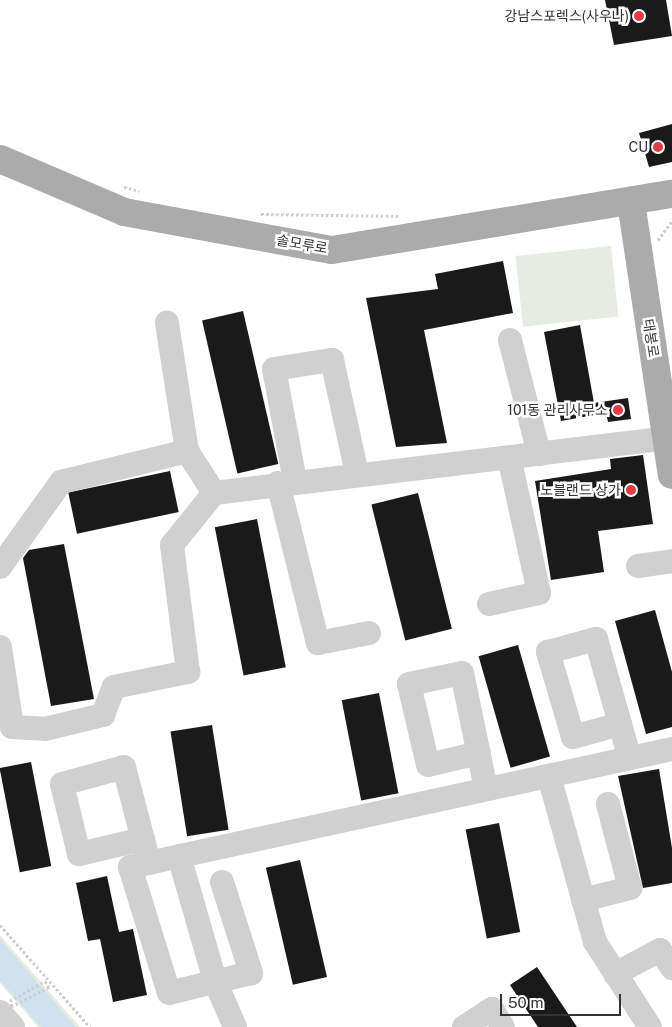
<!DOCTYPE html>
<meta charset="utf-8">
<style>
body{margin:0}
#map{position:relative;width:672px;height:1027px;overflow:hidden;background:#fff;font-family:"Public Sans","Noto Sans KR",sans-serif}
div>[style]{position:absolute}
.green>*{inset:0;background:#e6ecdf;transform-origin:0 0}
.water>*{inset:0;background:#cfe2ee}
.building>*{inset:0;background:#1a1a1a;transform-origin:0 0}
.path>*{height:3px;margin-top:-1.5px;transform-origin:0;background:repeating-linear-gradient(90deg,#cdcdcd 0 2.5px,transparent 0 5px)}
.minor>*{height:24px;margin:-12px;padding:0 12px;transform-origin:12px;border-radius:12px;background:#d0d0d0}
.major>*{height:28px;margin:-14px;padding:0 14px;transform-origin:14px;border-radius:14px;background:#ababab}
.dots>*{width:14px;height:14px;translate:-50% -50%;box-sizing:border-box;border:2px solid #fff;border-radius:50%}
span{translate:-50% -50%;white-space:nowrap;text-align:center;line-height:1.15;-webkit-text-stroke:5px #fff;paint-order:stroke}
.poi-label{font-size:14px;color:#333}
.right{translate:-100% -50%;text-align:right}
.street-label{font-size:14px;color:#333}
.scale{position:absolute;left:500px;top:994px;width:121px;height:22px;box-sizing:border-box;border:2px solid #333;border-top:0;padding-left:6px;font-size:15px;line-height:18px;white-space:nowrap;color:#333;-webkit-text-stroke:4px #fff;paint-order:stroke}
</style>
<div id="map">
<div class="green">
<i style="left:611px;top:246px;width:71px;height:96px;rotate:84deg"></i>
<i style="clip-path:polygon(0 935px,80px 1027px,38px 1027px,0 983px)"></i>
</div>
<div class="water">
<i style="clip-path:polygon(0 939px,76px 1027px,41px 1027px,0 981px)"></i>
</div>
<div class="building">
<i style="clip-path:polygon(605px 0,666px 0,672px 36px,614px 45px)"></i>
<i style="clip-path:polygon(672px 124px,672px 162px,649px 167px,639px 133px)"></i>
<i style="clip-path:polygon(503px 261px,513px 313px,424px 330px,447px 443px,396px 447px,366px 298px,438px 289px,435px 274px)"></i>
<i style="left:243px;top:311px;width:157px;height:42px;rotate:77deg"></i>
<i style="clip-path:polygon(580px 325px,594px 403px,628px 398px,631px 419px,608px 422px,606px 413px,561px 421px,544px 332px)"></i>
<i style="clip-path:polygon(643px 455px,653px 524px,598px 531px,604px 572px,551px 580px,535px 481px,611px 469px,610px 459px)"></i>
<i style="left:170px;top:471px;width:42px;height:104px;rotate:78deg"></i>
<i style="left:418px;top:493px;width:140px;height:48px;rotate:76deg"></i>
<i style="left:257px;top:519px;width:151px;height:43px;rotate:79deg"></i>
<i style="clip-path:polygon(64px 544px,94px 699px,51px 706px,23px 558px,29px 550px)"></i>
<i style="clip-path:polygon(655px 610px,672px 672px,672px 727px,646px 734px,615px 621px)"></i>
<i style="left:518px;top:645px;width:116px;height:41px;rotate:74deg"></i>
<i style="left:379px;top:693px;width:102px;height:38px;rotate:79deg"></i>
<i style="left:212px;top:725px;width:106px;height:42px;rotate:81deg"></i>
<i style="left:31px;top:762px;width:106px;height:32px;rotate:79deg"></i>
<i style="clip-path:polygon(659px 769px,672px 848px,672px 883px,643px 888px,618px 776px)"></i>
<i style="left:499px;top:823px;width:111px;height:34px;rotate:79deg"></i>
<i style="left:300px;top:860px;width:120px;height:35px;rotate:77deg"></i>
<i style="clip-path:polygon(107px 876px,119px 932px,133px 929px,147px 995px,113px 1002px,100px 939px,88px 941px,76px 883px)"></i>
<i style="clip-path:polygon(537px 967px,577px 1027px,538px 1027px,510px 985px)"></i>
</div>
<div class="path">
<i style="left:124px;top:187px;width:16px;rotate:14deg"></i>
<i style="left:261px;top:214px;width:137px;rotate:0.8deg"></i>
<i style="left:658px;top:240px;width:24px;rotate:-54deg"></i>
<i style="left:0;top:925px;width:136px;rotate:48.6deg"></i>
<i style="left:45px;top:981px;width:7px;rotate:56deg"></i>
<i style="left:49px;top:987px;width:42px;rotate:152.8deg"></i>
<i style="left:12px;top:1006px;width:5px;rotate:-112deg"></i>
<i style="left:10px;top:1001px;width:40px;rotate:-29.7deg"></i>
</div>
<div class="minor">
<i style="left:510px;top:340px;width:118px;rotate:75.7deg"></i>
<i style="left:187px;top:451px;width:50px;rotate:57.3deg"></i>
<i style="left:295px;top:481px;width:114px;rotate:-100.6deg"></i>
<i style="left:274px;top:369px;width:59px;rotate:-8.8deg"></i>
<i style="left:332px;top:360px;width:117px;rotate:77.6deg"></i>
<i style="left:278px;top:483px;width:165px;rotate:76deg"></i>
<i style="left:318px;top:643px;width:52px;rotate:-11.1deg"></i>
<i style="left:638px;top:566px;width:34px;rotate:-8deg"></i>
<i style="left:0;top:567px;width:105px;rotate:-54.3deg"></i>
<i style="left:61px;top:482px;width:130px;rotate:-13.8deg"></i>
<i style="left:187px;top:451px;width:130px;rotate:-98.9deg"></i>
<i style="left:489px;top:604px;width:51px;rotate:-12.4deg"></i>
<i style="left:539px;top:593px;width:139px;rotate:-102.4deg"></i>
<i style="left:0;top:647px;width:81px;rotate:81.5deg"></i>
<i style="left:12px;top:727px;width:33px;rotate:3deg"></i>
<i style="left:45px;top:729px;width:60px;rotate:-13.6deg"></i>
<i style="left:103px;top:715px;width:30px;rotate:-69deg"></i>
<i style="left:114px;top:687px;width:76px;rotate:-11.5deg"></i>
<i style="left:188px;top:672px;width:128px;rotate:-97.2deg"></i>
<i style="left:172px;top:545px;width:67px;rotate:-51.1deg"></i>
<i style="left:214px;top:493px;width:455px;rotate:-6.9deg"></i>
<i style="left:620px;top:724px;width:49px;rotate:164.5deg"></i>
<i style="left:573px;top:737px;width:89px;rotate:-106.4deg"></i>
<i style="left:548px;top:652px;width:50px;rotate:-15.2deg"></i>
<i style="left:596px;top:639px;width:88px;rotate:74.2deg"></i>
<i style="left:620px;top:724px;width:35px;rotate:74deg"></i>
<i style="left:479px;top:753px;width:52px;rotate:166.8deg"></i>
<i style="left:428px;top:765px;width:83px;rotate:-103.2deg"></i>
<i style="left:409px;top:684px;width:54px;rotate:-11.7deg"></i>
<i style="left:462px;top:673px;width:118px;rotate:78.3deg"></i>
<i style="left:549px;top:776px;width:172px;rotate:74.5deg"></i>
<i style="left:595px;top:942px;width:101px;rotate:57.1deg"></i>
<i style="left:143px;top:839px;width:66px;rotate:166.8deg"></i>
<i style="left:79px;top:854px;width:72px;rotate:-103.7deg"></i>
<i style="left:62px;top:784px;width:64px;rotate:-15.3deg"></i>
<i style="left:124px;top:767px;width:99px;rotate:75.4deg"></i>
<i style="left:179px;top:856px;width:130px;rotate:73.9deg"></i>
<i style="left:215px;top:981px;width:50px;rotate:66.5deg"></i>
<i style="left:222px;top:882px;width:96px;rotate:72.3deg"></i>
<i style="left:251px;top:973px;width:84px;rotate:166.3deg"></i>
<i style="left:169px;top:993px;width:132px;rotate:-107.2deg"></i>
<i style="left:130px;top:867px;width:555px;rotate:-12.28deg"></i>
<i style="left:583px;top:900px;width:49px;rotate:-14.3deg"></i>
<i style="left:630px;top:888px;width:87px;rotate:-104.7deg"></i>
<i style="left:615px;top:974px;width:51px;rotate:-28.1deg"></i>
<i style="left:660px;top:950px;width:22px;rotate:56deg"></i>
<i style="left:0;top:1012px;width:20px;rotate:49deg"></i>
<i style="left:464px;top:1027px;width:33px;rotate:-33deg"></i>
<i style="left:492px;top:1009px;width:21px;rotate:59deg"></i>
</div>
<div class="major">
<i style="left:0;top:159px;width:135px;rotate:23.1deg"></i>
<i style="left:124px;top:212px;width:211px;rotate:10.4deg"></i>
<i style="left:332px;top:250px;width:345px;rotate:-9.4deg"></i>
<i style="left:631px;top:202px;width:276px;rotate:81.5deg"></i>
</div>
<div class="dots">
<i style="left:639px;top:16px;background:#e43a45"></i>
<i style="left:658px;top:147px;background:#e43a45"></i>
<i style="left:618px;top:410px;background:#e43a45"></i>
<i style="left:631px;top:490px;background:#e43a45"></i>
</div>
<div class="poi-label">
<span class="right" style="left:629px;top:16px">강남스포렉스(사우나)</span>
<span class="right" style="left:648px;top:147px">CU</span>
<span class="right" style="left:608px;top:410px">101동 관리사무소</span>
<span class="right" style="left:621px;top:490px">노블랜드 상가</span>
</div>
<div class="street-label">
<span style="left:302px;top:244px;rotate:10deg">솔모루로</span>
<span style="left:651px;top:338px;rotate:81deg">태봉로</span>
</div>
<div class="scale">50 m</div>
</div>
